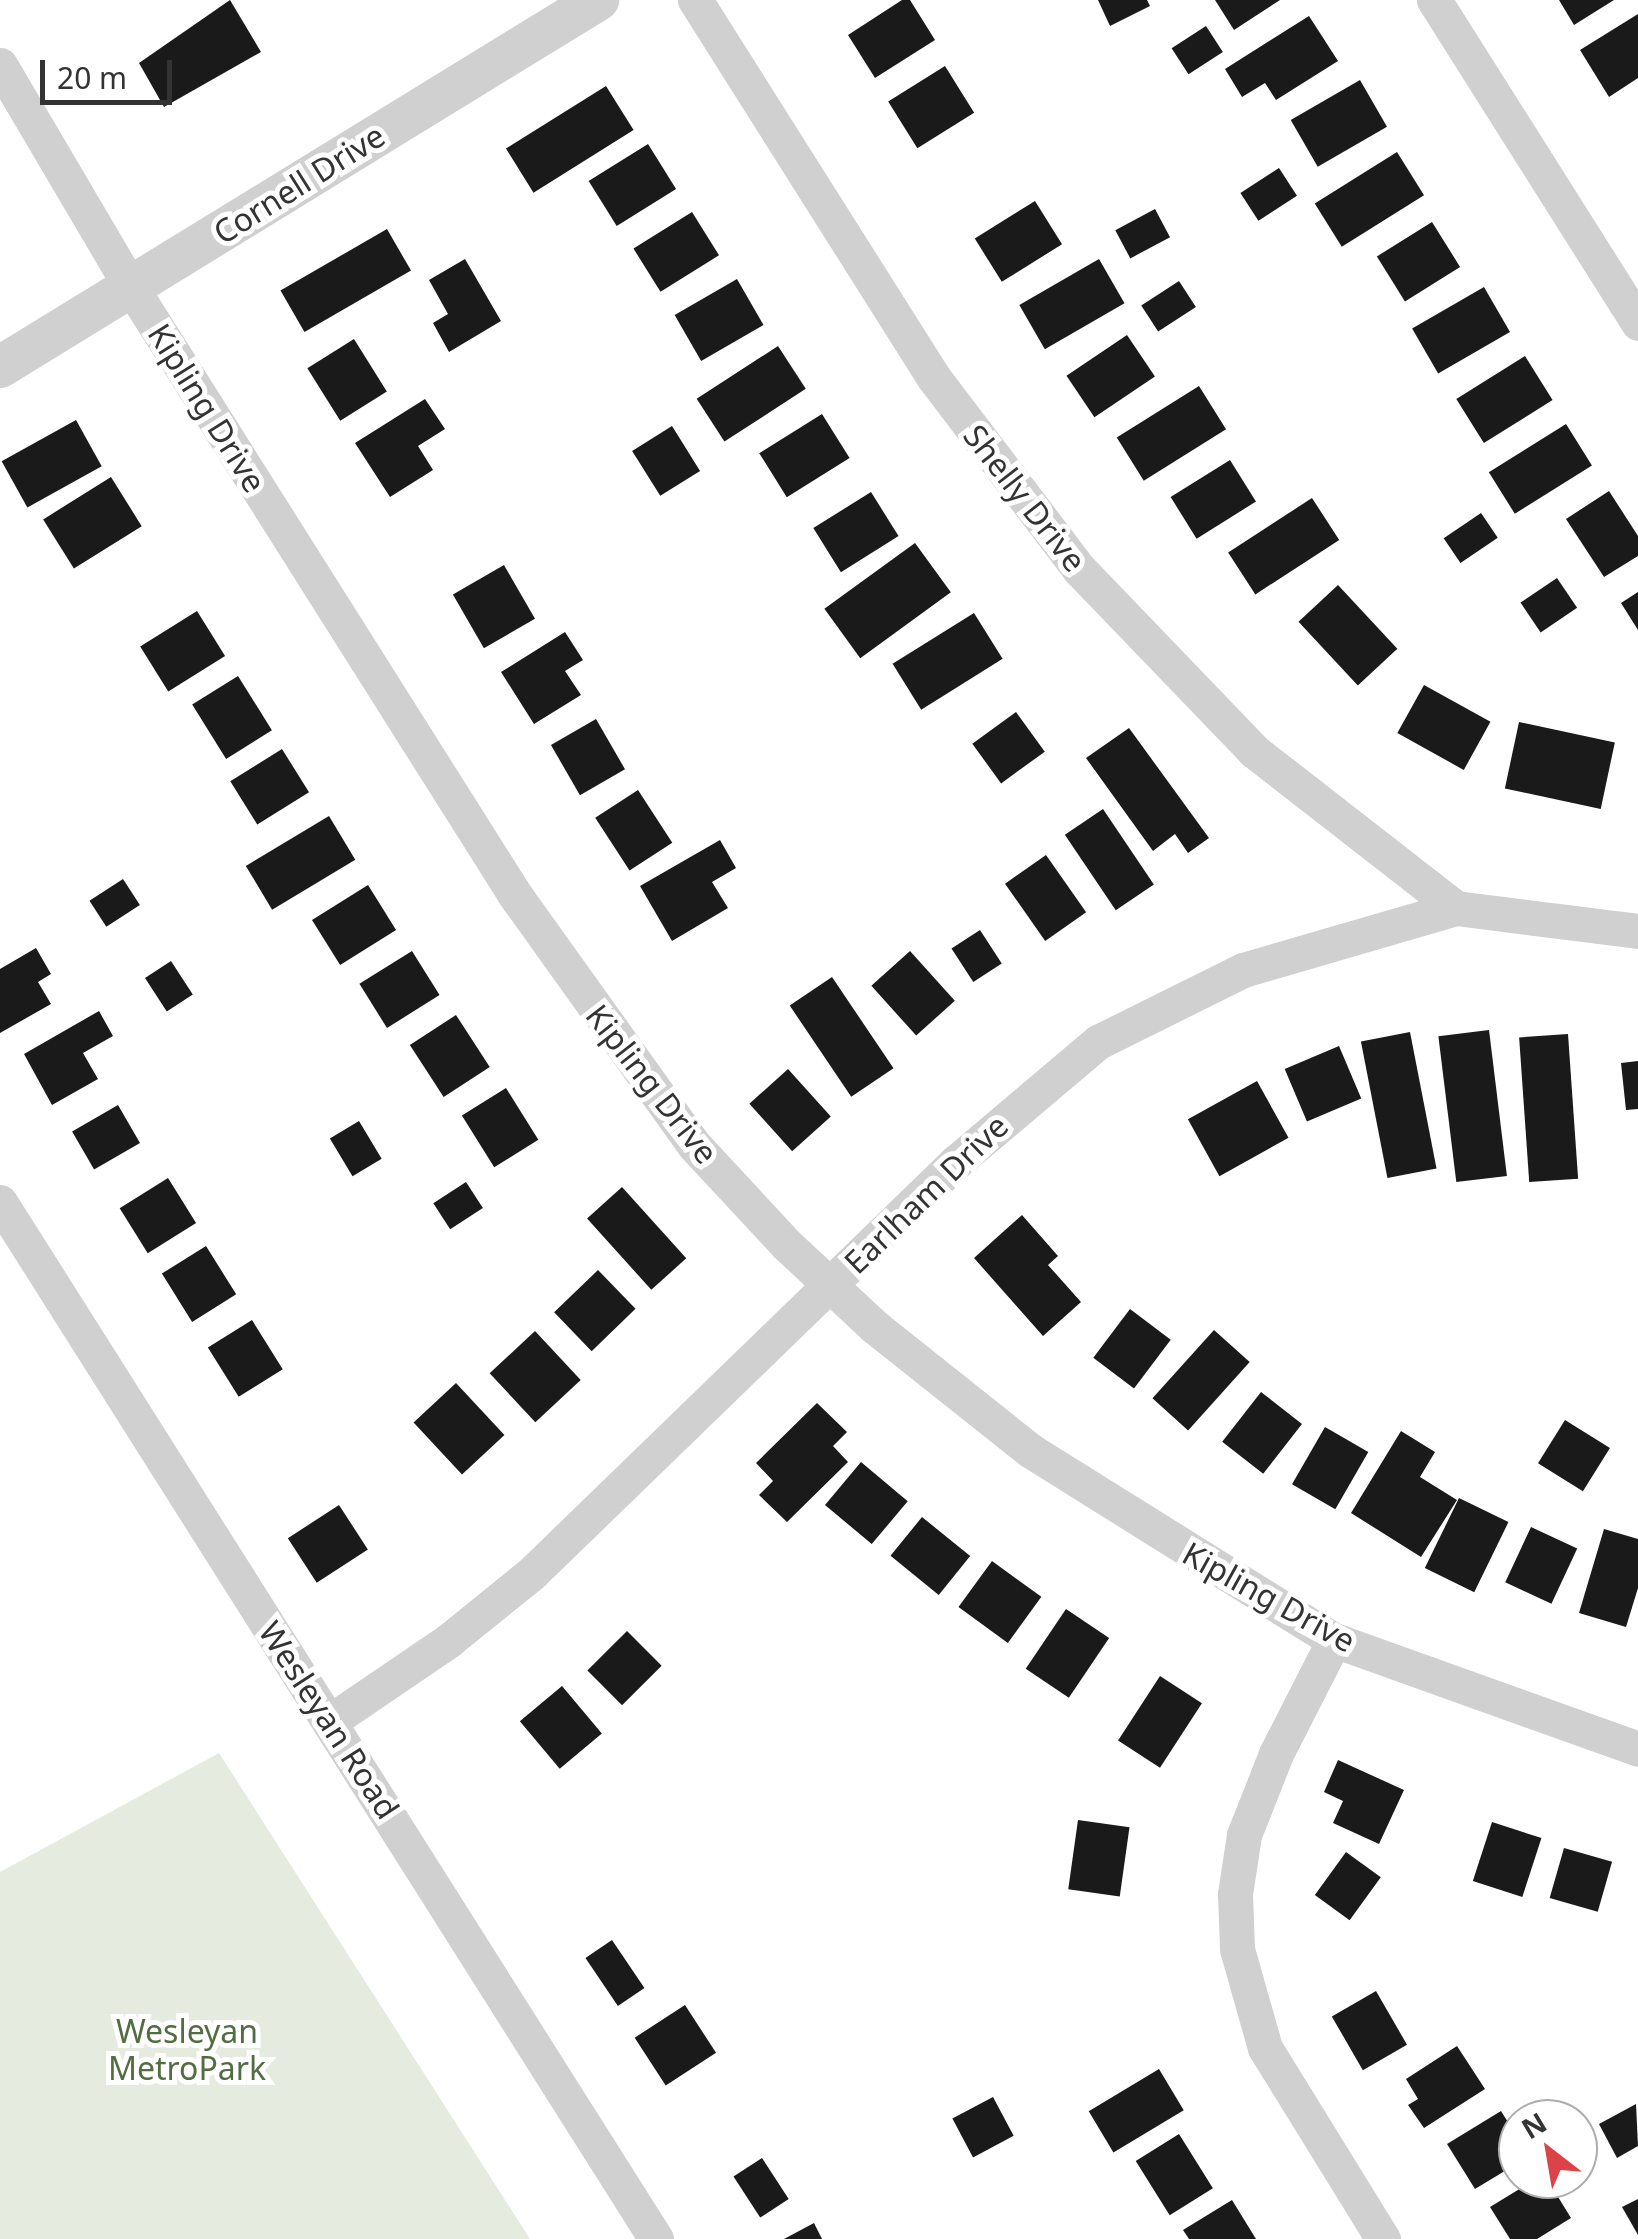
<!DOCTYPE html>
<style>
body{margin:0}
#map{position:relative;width:1638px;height:2239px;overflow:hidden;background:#fff;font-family:"Noto Sans",sans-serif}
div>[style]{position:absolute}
.green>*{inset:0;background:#e5ebdf}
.building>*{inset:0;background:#1a1a1a;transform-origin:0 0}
.minor>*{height:35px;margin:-17.5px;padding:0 17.5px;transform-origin:17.5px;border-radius:17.5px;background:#d0d0d0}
.tertiary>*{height:42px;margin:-21px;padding:0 21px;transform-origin:21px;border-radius:21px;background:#d0d0d0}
span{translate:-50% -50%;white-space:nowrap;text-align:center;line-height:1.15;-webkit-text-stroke:10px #fff;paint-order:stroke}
.street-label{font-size:32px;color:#333}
.park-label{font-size:32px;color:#546c42}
.north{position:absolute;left:1498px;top:2099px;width:100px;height:100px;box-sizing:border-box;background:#fff;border:2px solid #adadad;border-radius:50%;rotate:329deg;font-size:28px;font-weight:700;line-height:40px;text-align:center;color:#333}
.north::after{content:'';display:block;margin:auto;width:35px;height:45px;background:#db4349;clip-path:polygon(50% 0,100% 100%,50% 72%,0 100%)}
.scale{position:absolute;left:40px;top:60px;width:132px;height:45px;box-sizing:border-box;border:5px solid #333;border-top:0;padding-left:12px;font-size:30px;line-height:35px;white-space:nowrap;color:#333;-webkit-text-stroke:8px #fff;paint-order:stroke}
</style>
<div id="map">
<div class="green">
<i style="clip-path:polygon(219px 1753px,530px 2239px,0 2239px,0 1872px)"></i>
</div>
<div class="building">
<i style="clip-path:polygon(230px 0,261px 52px,164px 107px,139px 63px)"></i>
<i style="clip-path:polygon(902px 0,910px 0,935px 40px,875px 78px,848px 35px)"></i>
<i style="clip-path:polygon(1098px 0,1147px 0,1150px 6px,1110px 26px)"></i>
<i style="clip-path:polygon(1215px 0,1280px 0,1234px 30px)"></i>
<i style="clip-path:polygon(1559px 0,1614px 0,1574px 25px)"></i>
<i style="clip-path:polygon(1638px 14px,1638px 78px,1609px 97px,1580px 50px)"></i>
<i style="clip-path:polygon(1309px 16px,1338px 61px,1276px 100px,1265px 83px,1242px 97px,1225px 69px)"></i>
<i style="left:1206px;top:26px;width:31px;height:41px;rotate:57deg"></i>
<i style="left:945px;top:66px;width:55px;height:67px;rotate:58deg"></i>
<i style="left:1360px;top:80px;width:54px;height:80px;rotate:60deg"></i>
<i style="left:606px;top:86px;width:52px;height:118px;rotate:58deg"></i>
<i style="left:648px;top:144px;width:53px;height:70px;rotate:58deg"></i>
<i style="left:1397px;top:152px;width:51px;height:97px;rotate:58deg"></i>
<i style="left:1279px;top:168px;width:33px;height:46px;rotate:57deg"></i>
<i style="left:1035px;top:201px;width:51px;height:71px;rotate:58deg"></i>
<i style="left:1155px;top:209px;width:32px;height:45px;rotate:62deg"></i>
<i style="left:692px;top:212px;width:51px;height:69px;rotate:58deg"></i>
<i style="left:1432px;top:222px;width:53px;height:65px;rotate:58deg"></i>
<i style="left:387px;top:229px;width:48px;height:123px;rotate:60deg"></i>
<i style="clip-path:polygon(465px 259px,501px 321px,449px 352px,433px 323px,448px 314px,429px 280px)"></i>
<i style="left:1099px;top:259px;width:51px;height:92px;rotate:60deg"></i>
<i style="left:737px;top:279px;width:53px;height:72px;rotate:60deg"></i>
<i style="left:1179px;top:281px;width:31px;height:45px;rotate:57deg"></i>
<i style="left:1484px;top:287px;width:52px;height:83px;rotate:60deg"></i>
<i style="left:1127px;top:335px;width:50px;height:73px;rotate:56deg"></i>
<i style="left:354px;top:339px;width:62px;height:55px;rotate:58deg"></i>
<i style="left:778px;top:346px;width:51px;height:97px;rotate:57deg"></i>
<i style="left:1525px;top:356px;width:52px;height:81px;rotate:58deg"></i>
<i style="left:1199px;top:386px;width:51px;height:97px;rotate:58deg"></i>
<i style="clip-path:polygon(425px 399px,445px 429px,418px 446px,433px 470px,390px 497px,355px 443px)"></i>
<i style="left:822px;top:414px;width:52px;height:74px;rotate:58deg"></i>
<i style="left:76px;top:420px;width:53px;height:85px;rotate:61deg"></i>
<i style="left:1566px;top:424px;width:49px;height:91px;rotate:58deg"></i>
<i style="left:672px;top:426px;width:53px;height:47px;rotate:58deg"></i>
<i style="left:1230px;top:460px;width:49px;height:70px;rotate:58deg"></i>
<i style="left:111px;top:477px;width:58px;height:80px;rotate:58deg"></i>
<i style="clip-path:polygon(1609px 491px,1638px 536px,1638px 556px,1604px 577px,1566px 519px)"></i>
<i style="left:871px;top:492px;width:52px;height:68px;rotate:58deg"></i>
<i style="left:1312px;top:498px;width:50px;height:100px;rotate:57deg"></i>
<i style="left:1481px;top:513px;width:30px;height:45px;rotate:56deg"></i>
<i style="left:915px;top:543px;width:61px;height:112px;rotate:54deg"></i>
<i style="left:504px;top:565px;width:62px;height:59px;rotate:60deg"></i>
<i style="left:1557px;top:578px;width:36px;height:44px;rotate:56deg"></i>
<i style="left:1338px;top:585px;width:87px;height:54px;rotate:47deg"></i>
<i style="clip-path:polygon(1638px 592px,1638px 630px,1621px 603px)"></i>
<i style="left:197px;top:611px;width:53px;height:67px;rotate:58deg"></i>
<i style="left:974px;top:613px;width:54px;height:96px;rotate:58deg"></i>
<i style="clip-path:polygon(565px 632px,583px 660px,565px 671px,581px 695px,534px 724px,501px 672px)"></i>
<i style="left:238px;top:676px;width:64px;height:54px;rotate:58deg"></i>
<i style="left:1424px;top:685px;width:76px;height:55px;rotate:29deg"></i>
<i style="left:1016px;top:712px;width:49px;height:54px;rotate:54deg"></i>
<i style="left:596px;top:719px;width:58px;height:52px;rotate:60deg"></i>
<i style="left:1519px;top:722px;width:98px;height:68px;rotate:12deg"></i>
<i style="clip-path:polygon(1129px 728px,1209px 838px,1188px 853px,1175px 834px,1153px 851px,1086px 758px)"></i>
<i style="left:282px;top:749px;width:51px;height:61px;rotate:58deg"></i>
<i style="left:638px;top:790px;width:63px;height:51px;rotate:57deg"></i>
<i style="left:1103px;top:809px;width:91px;height:46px;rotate:56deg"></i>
<i style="left:329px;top:816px;width:51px;height:97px;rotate:59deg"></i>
<i style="clip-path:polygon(720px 840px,736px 868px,712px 882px,728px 908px,672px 941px,640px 886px)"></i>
<i style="left:1046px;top:855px;width:70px;height:50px;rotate:55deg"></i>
<i style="left:123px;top:879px;width:31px;height:40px;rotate:57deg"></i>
<i style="left:368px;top:885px;width:53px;height:66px;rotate:58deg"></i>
<i style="left:980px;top:930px;width:40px;height:34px;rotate:57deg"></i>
<i style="clip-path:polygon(36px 948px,51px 974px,38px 982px,51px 1004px,0 1033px,0 969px)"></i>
<i style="left:412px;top:951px;width:52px;height:62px;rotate:58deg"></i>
<i style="left:910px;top:951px;width:67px;height:52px;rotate:48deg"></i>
<i style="left:171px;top:961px;width:40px;height:31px;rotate:57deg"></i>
<i style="left:832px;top:977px;width:110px;height:51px;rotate:56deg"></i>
<i style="clip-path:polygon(99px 1011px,113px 1036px,83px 1053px,98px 1079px,52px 1105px,24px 1054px)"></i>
<i style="left:456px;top:1015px;width:62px;height:55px;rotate:57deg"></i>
<i style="left:1489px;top:1030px;width:147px;height:51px;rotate:83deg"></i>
<i style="left:1410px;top:1032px;width:139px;height:50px;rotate:79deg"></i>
<i style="left:1568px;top:1034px;width:145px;height:49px;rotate:86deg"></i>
<i style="left:1339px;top:1046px;width:57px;height:59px;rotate:67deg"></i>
<i style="clip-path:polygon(1638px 1061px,1638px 1109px,1626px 1110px,1621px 1063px)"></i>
<i style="left:788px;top:1069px;width:64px;height:52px;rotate:48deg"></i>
<i style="left:1257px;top:1081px;width:65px;height:79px;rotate:61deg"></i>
<i style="left:506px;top:1088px;width:61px;height:52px;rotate:58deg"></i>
<i style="left:118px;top:1105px;width:44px;height:53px;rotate:60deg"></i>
<i style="left:359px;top:1121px;width:44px;height:34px;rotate:59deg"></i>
<i style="left:168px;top:1178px;width:53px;height:57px;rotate:58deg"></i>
<i style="left:466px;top:1182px;width:31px;height:39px;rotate:57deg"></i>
<i style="left:622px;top:1187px;width:96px;height:47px;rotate:48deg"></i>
<i style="clip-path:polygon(1022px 1215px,1058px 1256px,1048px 1265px,1081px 1302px,1043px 1336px,974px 1258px)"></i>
<i style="left:206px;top:1246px;width:57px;height:52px;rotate:58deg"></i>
<i style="left:598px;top:1270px;width:54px;height:61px;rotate:46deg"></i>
<i style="left:1130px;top:1309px;width:51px;height:61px;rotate:37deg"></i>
<i style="left:252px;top:1320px;width:58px;height:52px;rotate:58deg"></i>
<i style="left:1214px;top:1330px;width:48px;height:92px;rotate:42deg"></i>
<i style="left:535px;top:1331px;width:67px;height:62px;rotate:47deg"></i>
<i style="left:456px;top:1383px;width:71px;height:58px;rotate:47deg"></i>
<i style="left:1261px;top:1392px;width:52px;height:63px;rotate:38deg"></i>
<i style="clip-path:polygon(817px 1403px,847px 1432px,833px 1446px,848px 1462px,787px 1522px,759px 1495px,773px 1481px,756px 1463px)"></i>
<i style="left:1565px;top:1420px;width:53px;height:51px;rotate:32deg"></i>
<i style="left:1325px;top:1427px;width:50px;height:66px;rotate:30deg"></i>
<i style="clip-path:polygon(1401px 1431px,1435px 1452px,1420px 1477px,1457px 1500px,1421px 1557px,1351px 1513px)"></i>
<i style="left:861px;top:1462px;width:61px;height:56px;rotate:40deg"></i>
<i style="left:1459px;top:1498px;width:55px;height:78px;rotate:26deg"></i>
<i style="left:339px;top:1505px;width:53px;height:61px;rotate:57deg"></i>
<i style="left:922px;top:1517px;width:62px;height:50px;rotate:39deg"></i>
<i style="left:1531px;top:1527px;width:51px;height:61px;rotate:25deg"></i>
<i style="clip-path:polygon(1604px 1529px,1638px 1539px,1638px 1588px,1626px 1627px,1579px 1613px)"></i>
<i style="left:992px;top:1561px;width:61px;height:57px;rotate:36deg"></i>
<i style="left:1066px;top:1609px;width:52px;height:72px;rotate:34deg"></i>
<i style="left:627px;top:1631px;width:49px;height:56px;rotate:45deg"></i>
<i style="left:1160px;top:1676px;width:50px;height:77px;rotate:33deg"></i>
<i style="left:562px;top:1686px;width:62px;height:55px;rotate:50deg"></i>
<i style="clip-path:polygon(1338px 1760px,1404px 1790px,1379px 1844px,1333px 1823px,1343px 1801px,1324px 1792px)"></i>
<i style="left:1078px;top:1820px;width:52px;height:70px;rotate:8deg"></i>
<i style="left:1492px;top:1822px;width:52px;height:62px;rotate:18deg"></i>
<i style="left:1564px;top:1848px;width:50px;height:52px;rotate:16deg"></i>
<i style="left:1346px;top:1852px;width:43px;height:53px;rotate:36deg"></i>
<i style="left:612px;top:1940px;width:58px;height:32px;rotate:56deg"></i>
<i style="left:1376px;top:1991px;width:62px;height:51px;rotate:60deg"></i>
<i style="left:685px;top:2005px;width:57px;height:60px;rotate:57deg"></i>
<i style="clip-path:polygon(1457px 2046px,1485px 2089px,1424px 2128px,1408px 2105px,1418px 2099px,1406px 2079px)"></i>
<i style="left:1159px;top:2069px;width:48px;height:82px;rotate:59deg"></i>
<i style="left:993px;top:2097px;width:44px;height:46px;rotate:62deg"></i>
<i style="clip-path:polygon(1636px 2104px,1638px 2146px,1617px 2158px,1599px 2124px)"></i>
<i style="clip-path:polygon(1501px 2111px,1518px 2138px,1518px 2163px,1475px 2189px,1447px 2144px)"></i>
<i style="left:1179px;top:2134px;width:64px;height:51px;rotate:58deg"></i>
<i style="left:762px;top:2158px;width:49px;height:34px;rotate:57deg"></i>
<i style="clip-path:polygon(1536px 2179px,1547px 2179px,1571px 2218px,1537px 2239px,1510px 2239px,1490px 2207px)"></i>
<i style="clip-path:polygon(1638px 2199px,1638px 2235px,1622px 2207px)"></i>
<i style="clip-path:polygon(1232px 2200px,1256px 2239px,1189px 2239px,1183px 2230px)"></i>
<i style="clip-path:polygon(814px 2223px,822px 2239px,784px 2239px)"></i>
</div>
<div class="minor">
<i style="left:695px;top:0;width:447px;rotate:57.7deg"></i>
<i style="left:934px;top:378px;width:241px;rotate:52.8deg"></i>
<i style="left:1080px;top:570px;width:251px;rotate:46.1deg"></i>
<i style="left:1254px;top:751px;width:256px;rotate:37.9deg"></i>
<i style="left:1434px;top:0;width:382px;rotate:57.7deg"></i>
<i style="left:0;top:65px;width:258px;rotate:59.5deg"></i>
<i style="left:131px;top:287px;width:719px;rotate:57.72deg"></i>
<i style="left:515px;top:895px;width:307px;rotate:54.4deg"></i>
<i style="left:694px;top:1145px;width:137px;rotate:47.1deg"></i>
<i style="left:787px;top:1245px;width:120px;rotate:43deg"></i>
<i style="left:875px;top:1327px;width:199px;rotate:38.5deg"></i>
<i style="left:1031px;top:1451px;width:357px;rotate:32deg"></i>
<i style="left:1334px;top:1640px;width:323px;rotate:19.7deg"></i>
<i style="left:0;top:1202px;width:1227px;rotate:57.68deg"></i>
<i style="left:1334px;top:1640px;width:128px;rotate:117deg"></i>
<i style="left:1276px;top:1754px;width:87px;rotate:111.6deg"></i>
<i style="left:1244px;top:1835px;width:60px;rotate:98.7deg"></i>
<i style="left:1235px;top:1894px;width:55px;rotate:87.9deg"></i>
<i style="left:1237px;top:1949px;width:103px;rotate:74.2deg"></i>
<i style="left:1265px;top:2048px;width:225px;rotate:58.3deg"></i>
<i style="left:329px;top:1722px;width:144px;rotate:-34.2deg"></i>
<i style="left:448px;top:1641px;width:108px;rotate:-39deg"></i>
<i style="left:532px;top:1573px;width:591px;rotate:-44.11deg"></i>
<i style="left:956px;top:1162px;width:186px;rotate:-40.2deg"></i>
<i style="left:1098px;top:1042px;width:162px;rotate:-26.4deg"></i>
<i style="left:1243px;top:970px;width:222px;rotate:-16.2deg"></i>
<i style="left:1456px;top:908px;width:183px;rotate:7.2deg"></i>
</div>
<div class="tertiary">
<i style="left:0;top:367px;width:702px;rotate:-31.54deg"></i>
</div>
<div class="street-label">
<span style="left:299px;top:184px;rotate:-32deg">Cornell Drive</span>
<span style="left:207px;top:408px;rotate:58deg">Kipling Drive</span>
<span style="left:1025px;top:498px;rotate:52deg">Shelly Drive</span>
<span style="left:652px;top:1084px;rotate:52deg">Kipling Drive</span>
<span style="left:926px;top:1194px;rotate:-44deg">Earlham Drive</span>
<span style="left:1269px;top:1597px;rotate:29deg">Kipling Drive</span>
<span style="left:329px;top:1720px;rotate:57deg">Wesleyan Road</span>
</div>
<div class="park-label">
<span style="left:187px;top:2050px">Wesleyan<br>MetroPark</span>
</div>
<div class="north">N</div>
<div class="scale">20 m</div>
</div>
